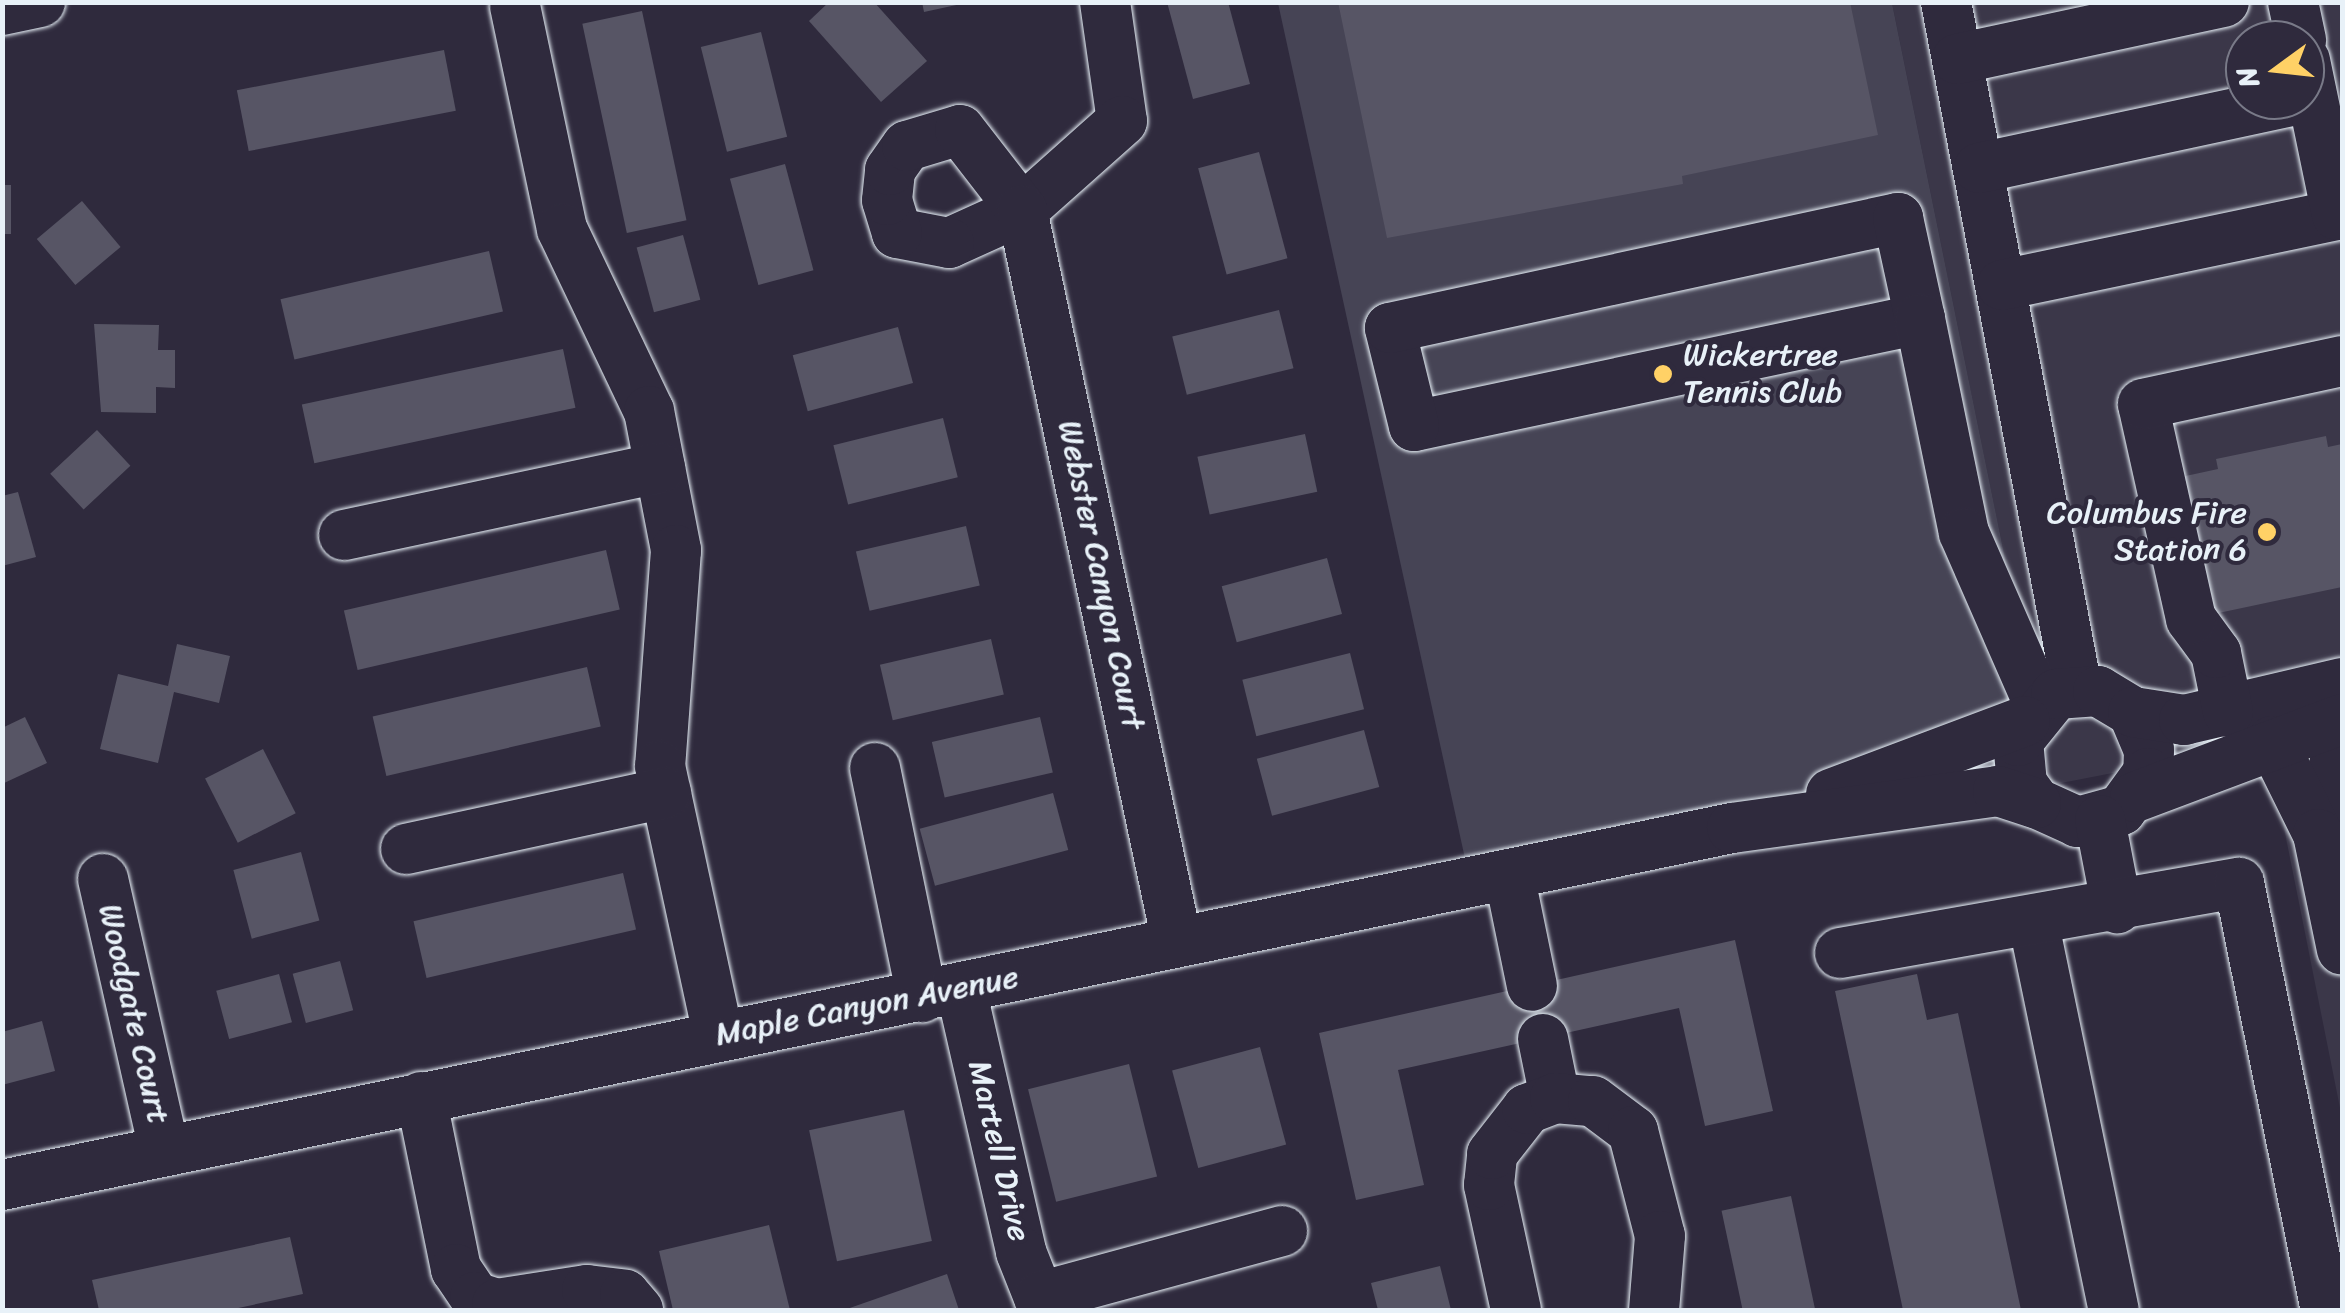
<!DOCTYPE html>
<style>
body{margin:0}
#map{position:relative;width:2345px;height:1313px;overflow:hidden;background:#2f2a3d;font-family:Sriracha,sans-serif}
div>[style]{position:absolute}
.built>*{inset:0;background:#3b3749}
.green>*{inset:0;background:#464455}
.building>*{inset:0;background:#575565;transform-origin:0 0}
.roads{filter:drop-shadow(0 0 2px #e8f1f8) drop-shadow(0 0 2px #e8f1f8)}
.minor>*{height:50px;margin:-25px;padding:0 25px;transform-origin:25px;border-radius:25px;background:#2f2a3d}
.dots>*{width:28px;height:28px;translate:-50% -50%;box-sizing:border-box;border:5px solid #2f2a3d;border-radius:50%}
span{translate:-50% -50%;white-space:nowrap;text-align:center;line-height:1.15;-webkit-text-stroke:8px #2f2a3d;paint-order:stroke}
.poi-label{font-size:32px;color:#e8f1f8}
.left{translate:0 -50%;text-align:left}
.right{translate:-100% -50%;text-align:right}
.street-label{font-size:32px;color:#e8f1f8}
.frame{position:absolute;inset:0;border:5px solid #e8f1f8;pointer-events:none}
.north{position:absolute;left:2225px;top:20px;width:100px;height:100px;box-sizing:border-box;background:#2f2a3d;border:2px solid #797a88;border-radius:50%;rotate:255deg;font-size:28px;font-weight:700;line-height:40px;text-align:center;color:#e8f1f8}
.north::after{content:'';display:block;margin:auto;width:35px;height:45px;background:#ffd166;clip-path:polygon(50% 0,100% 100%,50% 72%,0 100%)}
</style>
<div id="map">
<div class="built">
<i style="clip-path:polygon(evenodd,1892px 3px,2342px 3px,2342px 1118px,2267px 743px,2051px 785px,1892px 3px,2245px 40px,2305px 40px,2305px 100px,2245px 100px,2245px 40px)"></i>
</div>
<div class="green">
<i style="clip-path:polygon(1278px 3px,1892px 3px,2043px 745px,1466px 863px)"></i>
</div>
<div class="building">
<i style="clip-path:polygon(829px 2px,874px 2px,927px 61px,881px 102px,809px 21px)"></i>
<i style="clip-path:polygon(922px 2px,961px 2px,961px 4px,924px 12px)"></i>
<i style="clip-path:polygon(1167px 2px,1228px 2px,1250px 84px,1193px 99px)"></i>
<i style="clip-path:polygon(1338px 2px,1850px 2px,1878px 135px,1682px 176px,1683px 184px,1387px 238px)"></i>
<i style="left:642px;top:11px;width:214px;height:61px;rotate:78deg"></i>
<i style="left:761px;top:32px;width:108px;height:62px;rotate:76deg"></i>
<i style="left:444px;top:50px;width:62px;height:211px;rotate:79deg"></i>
<i style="left:1259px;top:152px;width:110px;height:63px;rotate:75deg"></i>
<i style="left:785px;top:164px;width:110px;height:57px;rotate:75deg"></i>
<i style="left:2px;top:185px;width:9px;height:49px"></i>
<i style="left:82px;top:201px;width:60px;height:59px;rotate:50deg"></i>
<i style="left:683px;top:235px;width:67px;height:48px;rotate:75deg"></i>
<i style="left:489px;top:251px;width:62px;height:214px;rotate:77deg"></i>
<i style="left:1279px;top:310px;width:60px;height:110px;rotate:76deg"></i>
<i style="clip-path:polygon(94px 324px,159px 325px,158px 350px,175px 350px,175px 388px,156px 387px,156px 413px,101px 412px)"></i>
<i style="left:898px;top:327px;width:58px;height:109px;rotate:75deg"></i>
<i style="left:563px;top:349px;width:60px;height:267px;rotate:78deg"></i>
<i style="left:943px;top:418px;width:61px;height:113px;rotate:76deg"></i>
<i style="left:97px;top:430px;width:49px;height:64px;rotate:47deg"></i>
<i style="left:1305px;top:434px;width:59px;height:110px;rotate:78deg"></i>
<i style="clip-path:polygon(2326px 436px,2328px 447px,2342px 444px,2342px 587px,2209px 615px,2181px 477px,2218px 469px,2216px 459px)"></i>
<i style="clip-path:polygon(18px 492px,36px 557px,2px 566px,2px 496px)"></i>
<i style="left:966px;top:526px;width:61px;height:113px;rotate:77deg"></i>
<i style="left:606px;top:550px;width:61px;height:269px;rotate:77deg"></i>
<i style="left:1327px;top:558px;width:58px;height:109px;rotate:75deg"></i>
<i style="left:991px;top:639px;width:57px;height:114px;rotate:77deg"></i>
<i style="clip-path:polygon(177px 644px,230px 656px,219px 703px,174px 692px,158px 763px,100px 749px,118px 674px,168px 686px)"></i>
<i style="left:1350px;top:653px;width:58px;height:111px;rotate:76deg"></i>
<i style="left:587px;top:667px;width:61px;height:220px;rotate:77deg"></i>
<i style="clip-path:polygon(25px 717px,47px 763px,2px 784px,2px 728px)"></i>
<i style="left:1040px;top:717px;width:57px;height:111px;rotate:77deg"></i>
<i style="left:1364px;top:730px;width:59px;height:111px;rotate:75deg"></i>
<i style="left:263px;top:749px;width:72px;height:65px;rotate:63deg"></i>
<i style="left:1053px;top:793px;width:59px;height:138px;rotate:75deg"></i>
<i style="left:301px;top:852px;width:71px;height:70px;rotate:75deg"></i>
<i style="left:623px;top:873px;width:58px;height:215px;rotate:77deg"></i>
<i style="clip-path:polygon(1735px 940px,1773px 1111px,1705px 1126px,1679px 1008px,1398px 1070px,1424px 1185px,1356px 1200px,1319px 1033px)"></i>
<i style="left:340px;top:961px;width:51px;height:49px;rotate:75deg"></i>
<i style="left:279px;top:974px;width:50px;height:65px;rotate:75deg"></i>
<i style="clip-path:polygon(1917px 974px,1927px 1020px,1958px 1013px,2021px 1310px,1903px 1310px,1835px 991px)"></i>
<i style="clip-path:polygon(42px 1021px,55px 1071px,2px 1085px,2px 1032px)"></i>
<i style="left:1260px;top:1047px;width:101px;height:91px;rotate:75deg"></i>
<i style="left:1129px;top:1064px;width:116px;height:104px;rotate:76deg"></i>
<i style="left:904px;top:1110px;width:134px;height:97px;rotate:78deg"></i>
<i style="left:1791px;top:1196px;width:117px;height:71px;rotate:78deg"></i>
<i style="clip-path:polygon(769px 1225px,790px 1310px,673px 1310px,659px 1251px)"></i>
<i style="clip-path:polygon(290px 1237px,303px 1294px,229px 1310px,99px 1310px,92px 1280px)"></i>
<i style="clip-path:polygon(1440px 1266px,1451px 1310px,1378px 1310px,1371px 1283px)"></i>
<i style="clip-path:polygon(947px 1274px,959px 1310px,844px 1310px)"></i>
</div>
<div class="roads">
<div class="minor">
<i style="left:1105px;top:2px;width:120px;rotate:81.9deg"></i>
<i style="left:1122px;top:121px;width:134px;rotate:138.3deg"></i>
<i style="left:1022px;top:210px;width:80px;rotate:155.7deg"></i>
<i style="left:949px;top:243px;width:53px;rotate:-169.1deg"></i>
<i style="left:897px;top:233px;width:34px;rotate:-107deg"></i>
<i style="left:887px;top:200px;width:30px;rotate:-84deg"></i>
<i style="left:890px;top:170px;width:29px;rotate:-55deg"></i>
<i style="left:907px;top:146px;width:55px;rotate:-16.8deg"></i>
<i style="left:960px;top:130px;width:101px;rotate:52.2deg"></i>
<i style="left:1022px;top:210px;width:748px;rotate:78.04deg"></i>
<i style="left:1946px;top:2px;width:699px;rotate:79.2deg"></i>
<i style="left:2293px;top:2px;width:39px;rotate:78deg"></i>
<i style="left:515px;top:6px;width:228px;rotate:78.1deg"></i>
<i style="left:562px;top:229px;width:202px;rotate:64.5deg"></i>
<i style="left:649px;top:411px;width:142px;rotate:79deg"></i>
<i style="left:676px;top:550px;width:217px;rotate:94.2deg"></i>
<i style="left:660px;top:766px;width:275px;rotate:77.8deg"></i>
<i style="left:2px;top:10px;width:39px;rotate:-12deg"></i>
<i style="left:1957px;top:59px;width:273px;rotate:-12.1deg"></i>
<i style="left:1979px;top:168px;width:324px;rotate:-12.1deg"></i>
<i style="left:2002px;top:285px;width:342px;rotate:-11.8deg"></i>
<i style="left:2337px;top:215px;width:158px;rotate:-101.7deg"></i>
<i style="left:1920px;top:319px;width:517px;rotate:168.06deg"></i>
<i style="left:1414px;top:426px;width:101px;rotate:-103.8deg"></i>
<i style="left:1390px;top:328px;width:520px;rotate:-12.22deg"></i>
<i style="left:1898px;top:218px;width:103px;rotate:77.7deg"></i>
<i style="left:1920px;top:319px;width:218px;rotate:78.4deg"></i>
<i style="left:1964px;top:533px;width:188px;rotate:66.4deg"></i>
<i style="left:344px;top:535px;width:323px;rotate:-12deg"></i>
<i style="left:2133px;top:712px;width:41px;rotate:67.2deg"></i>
<i style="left:2149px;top:750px;width:23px;rotate:92deg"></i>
<i style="left:2148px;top:773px;width:46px;rotate:126.1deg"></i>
<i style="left:2121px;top:810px;width:45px;rotate:164.4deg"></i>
<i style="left:2078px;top:822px;width:46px;rotate:-155.7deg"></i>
<i style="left:2036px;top:803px;width:24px;rotate:-126deg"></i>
<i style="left:2022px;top:784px;width:43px;rotate:-95.3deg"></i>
<i style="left:2018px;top:741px;width:60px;rotate:-51deg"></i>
<i style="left:2056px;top:694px;width:42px;rotate:-4.1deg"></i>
<i style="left:2098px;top:691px;width:41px;rotate:31deg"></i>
<i style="left:2133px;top:712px;width:52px;rotate:8.9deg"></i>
<i style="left:2184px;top:720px;width:162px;rotate:-13.2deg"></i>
<i style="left:2228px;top:712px;width:60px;rotate:-101.5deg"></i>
<i style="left:2216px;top:653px;width:42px;rotate:-126.3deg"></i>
<i style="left:2191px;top:619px;width:220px;rotate:-102.6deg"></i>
<i style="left:2143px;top:404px;width:204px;rotate:-12.2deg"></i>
<i style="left:2342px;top:733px;width:34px;rotate:104deg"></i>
<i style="left:2334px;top:766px;width:48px;rotate:80.3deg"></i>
<i style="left:2272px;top:741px;width:104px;rotate:63.7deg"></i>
<i style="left:2318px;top:834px;width:118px;rotate:78.3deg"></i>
<i style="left:875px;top:768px;width:234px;rotate:78.4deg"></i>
<i style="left:1831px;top:794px;width:207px;rotate:-20.6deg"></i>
<i style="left:2135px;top:797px;width:221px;rotate:-20.6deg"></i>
<i style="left:2100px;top:820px;width:90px;rotate:79.1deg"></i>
<i style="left:406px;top:849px;width:266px;rotate:-12.2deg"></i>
<i style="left:1509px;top:874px;width:114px;rotate:78.4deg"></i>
<i style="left:103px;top:879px;width:277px;rotate:77.3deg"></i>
<i style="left:2034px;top:925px;width:393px;rotate:78.3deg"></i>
<i style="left:1840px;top:953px;width:405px;rotate:-10deg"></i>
<i style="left:2239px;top:883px;width:436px;rotate:78.5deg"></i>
<i style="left:961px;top:989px;width:270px;rotate:77.1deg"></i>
<i style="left:1021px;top:1252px;width:62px;rotate:68.4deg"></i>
<i style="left:1543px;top:1039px;width:60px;rotate:78.5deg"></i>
<i style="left:421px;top:1097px;width:176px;rotate:78.5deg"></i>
<i style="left:456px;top:1269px;width:34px;rotate:56deg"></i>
<i style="left:475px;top:1297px;width:23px;rotate:18deg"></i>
<i style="left:497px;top:1304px;width:91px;rotate:-8.8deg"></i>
<i style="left:587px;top:1290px;width:38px;rotate:7deg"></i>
<i style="left:625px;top:1295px;width:20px;rotate:49deg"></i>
<i style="left:2px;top:1185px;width:1766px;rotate:-11.66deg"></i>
<i style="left:1732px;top:828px;width:269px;rotate:-7.9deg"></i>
<i style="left:1998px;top:791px;width:40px;rotate:18deg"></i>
<i style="left:1039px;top:1297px;width:252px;rotate:-15.2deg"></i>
<i style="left:1516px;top:1310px;width:128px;rotate:-102.2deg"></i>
<i style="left:1489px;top:1185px;width:31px;rotate:-84deg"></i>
<i style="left:1492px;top:1154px;width:57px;rotate:-52.1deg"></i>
<i style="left:1527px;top:1109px;width:30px;rotate:-21deg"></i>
<i style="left:1555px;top:1098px;width:38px;rotate:5deg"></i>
<i style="left:1593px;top:1101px;width:50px;rotate:36.9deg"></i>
<i style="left:1633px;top:1131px;width:108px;rotate:75.6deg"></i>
<i style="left:1660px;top:1236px;width:74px;rotate:94.6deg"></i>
</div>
</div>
<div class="dots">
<i style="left:1663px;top:374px;background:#ffd166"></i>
<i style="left:2267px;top:532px;background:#ffd166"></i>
</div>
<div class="poi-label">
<span class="left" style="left:1683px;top:374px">Wickertree<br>Tennis Club</span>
<span class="right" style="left:2247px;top:532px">Columbus Fire<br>Station 6</span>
</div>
<div class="street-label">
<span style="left:1101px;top:575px;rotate:78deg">Webster Canyon Court</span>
<span style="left:867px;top:1006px;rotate:-11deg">Maple Canyon Avenue</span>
<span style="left:134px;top:1014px;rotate:77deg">Woodgate Court</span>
<span style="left:999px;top:1151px;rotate:77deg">Martell Drive</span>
</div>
<div class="frame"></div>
<div class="north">N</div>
</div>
